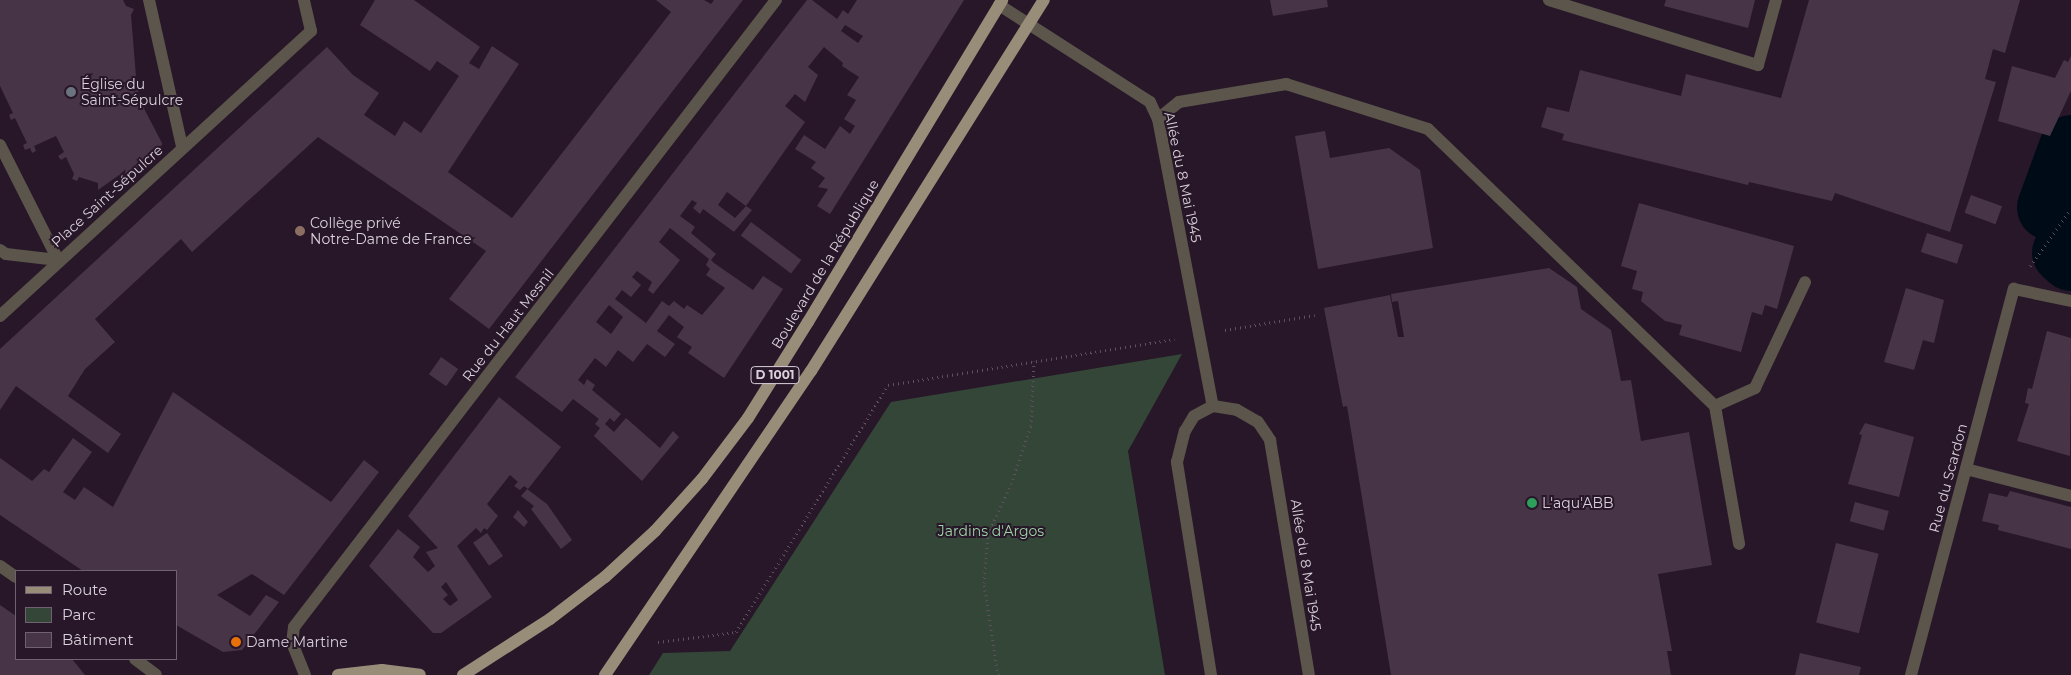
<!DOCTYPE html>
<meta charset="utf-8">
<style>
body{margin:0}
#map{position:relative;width:2071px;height:675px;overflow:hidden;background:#271728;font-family:Montserrat,sans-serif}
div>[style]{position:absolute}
.green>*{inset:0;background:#344637}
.river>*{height:65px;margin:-32.5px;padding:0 32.5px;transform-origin:32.5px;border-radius:32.5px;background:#000b18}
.building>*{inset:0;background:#473547;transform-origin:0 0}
.path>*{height:3px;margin-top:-1.5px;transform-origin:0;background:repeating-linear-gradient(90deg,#5e505f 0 1px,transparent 0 5px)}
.service>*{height:12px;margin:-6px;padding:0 6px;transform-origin:6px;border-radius:6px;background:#5b554b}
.minor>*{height:12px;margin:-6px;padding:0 6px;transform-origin:6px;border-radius:6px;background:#5b554b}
.tertiary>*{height:12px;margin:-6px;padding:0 6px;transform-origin:6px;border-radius:6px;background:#5b554b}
.primary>*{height:12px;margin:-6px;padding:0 6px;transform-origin:6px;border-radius:6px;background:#988d78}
.dots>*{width:14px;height:14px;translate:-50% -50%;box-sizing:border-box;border:2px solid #271728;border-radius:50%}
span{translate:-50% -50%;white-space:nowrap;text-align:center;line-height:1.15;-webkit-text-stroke:4px #271728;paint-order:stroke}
.shield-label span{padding:1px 4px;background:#271728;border:1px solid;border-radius:4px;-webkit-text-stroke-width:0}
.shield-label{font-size:12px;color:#dbd0db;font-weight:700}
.poi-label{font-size:14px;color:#dbd0db}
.left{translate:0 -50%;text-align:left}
.street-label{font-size:14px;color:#dbd0db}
.park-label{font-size:14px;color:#9ed3a7}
.legend{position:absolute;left:15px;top:570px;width:162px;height:90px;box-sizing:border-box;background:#271728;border:1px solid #6f6170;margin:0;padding:6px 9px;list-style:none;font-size:15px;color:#dbd0db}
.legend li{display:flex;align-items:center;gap:10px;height:25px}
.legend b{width:25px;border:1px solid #6f6170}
</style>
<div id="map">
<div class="green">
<i style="clip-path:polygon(1182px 354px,1128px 451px,1165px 675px,649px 675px,663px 653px,730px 651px,891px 402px)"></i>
</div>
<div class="river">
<i style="left:2049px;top:207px;width:64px;rotate:-69.9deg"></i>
<i style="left:2064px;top:252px;width:9px;rotate:41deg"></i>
</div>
<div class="building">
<i style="clip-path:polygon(0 0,123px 0,126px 6px,134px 9px,131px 15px,137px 89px,141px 96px,138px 97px,163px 145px,123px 180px,119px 175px,98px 190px,98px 183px,79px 177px,77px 181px,72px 179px,74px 174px,66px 157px,61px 160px,58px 156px,64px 152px,56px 136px,34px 146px,36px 151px,32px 153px,30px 148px,25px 150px,23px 145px,27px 143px,15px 118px,11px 120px,9px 115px,13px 113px,0 86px)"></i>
<i style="clip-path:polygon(375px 0,414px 0,480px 47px,469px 63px,479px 69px,492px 46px,519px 64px,448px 172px,512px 218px,671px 12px,656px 0,704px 0,711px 4px,714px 0,743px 0,489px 329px,449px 299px,486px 251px,318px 137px,192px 252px,181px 239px,95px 319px,115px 342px,85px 369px,68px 396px,121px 434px,108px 453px,16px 386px,0 410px,0 349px,327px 47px,353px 75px,379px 93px,364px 115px,395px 136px,404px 121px,421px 133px,459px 76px,437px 61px,430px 71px,360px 25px)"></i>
<i style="clip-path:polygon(evenodd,807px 0,812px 0,837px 19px,843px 10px,848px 14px,857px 0,964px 0,830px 214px,817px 206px,828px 189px,818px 187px,825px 178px,811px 168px,816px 162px,795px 149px,804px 135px,825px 149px,840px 126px,850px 134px,855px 126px,844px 119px,856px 100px,847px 95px,859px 77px,842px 66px,843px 63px,824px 47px,808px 67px,818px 75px,805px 102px,795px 94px,785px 106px,805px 122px,746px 206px,752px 210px,734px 232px,703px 209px,700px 214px,693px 208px,697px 203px,692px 200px,680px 216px,695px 227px,691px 233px,716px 254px,711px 260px,714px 263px,753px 290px,763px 276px,783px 289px,724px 378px,688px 353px,692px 347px,677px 337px,684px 327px,669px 315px,657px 331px,675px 344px,665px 357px,647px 344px,633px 362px,618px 350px,606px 367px,595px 358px,578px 380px,584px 385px,587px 379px,595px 385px,592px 390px,621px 414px,614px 422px,610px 418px,605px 424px,614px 432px,626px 418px,660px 448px,673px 431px,679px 437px,642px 481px,594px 436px,600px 428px,595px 424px,599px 419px,590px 412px,573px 399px,562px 412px,515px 377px,807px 0,845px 25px,863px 36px,858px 43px,841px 31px,845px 25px,807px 0,727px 192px,746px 206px,735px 218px,718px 205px,727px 192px,807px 0,670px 228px,709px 259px,706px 265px,710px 269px,706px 275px,725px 288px,702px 315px,687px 305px,684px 309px,674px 301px,669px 306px,662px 301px,646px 323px,615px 299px,622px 290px,631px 297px,641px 285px,632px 277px,637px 271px,652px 282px,648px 290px,653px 294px,670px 273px,680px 260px,659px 242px,670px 228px,807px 0,609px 305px,623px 317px,611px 334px,596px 322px,609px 305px)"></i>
<i style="clip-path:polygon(1270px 0,1327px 0,1328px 7px,1273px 16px)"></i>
<i style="clip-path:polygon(1666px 0,1755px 0,1748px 28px,1664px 6px)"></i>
<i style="clip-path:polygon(1809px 0,2020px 0,2005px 53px,1993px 49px,1985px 79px,1996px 82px,1950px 232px,1835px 193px,1832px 201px,1749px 182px,1748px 185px,1562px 140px,1564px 134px,1541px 127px,1547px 107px,1569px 112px,1580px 70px,1681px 96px,1686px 74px,1781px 98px)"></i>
<i style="clip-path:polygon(2071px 56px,2071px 91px,2050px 136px,1998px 121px,2012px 66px,2055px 78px,2064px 60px,2068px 62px)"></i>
<i style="clip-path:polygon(1325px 131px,1330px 158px,1389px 148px,1420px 170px,1433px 248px,1318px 269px,1295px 136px)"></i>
<i style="left:1971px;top:195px;width:33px;height:19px;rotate:20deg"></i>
<i style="clip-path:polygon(1639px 203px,1794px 246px,1777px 309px,1765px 305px,1762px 315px,1752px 312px,1741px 352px,1679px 335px,1682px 325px,1665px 321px,1641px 301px,1643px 292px,1632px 289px,1637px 271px,1621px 266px)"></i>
<i style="left:751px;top:222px;width:63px;height:17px;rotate:37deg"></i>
<i style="left:1927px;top:233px;width:38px;height:20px;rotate:18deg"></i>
<i style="clip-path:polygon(1549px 268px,1577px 287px,1581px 309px,1611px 330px,1621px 381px,1631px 380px,1641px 441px,1689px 432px,1712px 565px,1658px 574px,1672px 651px,1667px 651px,1671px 675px,1391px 675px,1347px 406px,1343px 407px,1324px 308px,1390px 295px,1398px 337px,1404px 337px,1398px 301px,1392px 302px,1391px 294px)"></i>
<i style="clip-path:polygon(1906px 288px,1944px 300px,1934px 343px,1923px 340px,1914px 370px,1884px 362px)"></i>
<i style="clip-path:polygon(2047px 331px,2071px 338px,2070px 456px,2017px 441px,2029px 404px,2025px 403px,2028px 388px,2032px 389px)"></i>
<i style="left:441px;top:357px;width:21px;height:21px;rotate:35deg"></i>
<i style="clip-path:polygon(173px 392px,331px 502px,364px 460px,379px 472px,284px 595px,252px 574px,217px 595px,250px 616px,266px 595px,279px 602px,242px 650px,223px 652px,176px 625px,176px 571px,83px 571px,0 515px,0 458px,32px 481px,44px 469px,49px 472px,73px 438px,92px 452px,63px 492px,75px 500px,84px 487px,113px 507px)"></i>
<i style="clip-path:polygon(evenodd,499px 397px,561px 447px,528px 489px,524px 486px,520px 490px,514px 486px,518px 482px,510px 475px,487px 504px,498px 516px,487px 530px,484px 528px,481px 533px,476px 528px,457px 546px,492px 597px,441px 633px,433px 633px,369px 566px,398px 529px,420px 547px,413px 557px,428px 572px,435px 566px,426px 552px,438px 548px,408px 516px,499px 397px,446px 582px,458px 600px,450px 606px,443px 599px,448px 595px,441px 587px,446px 582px)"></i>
<i style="clip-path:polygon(1865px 423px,1914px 437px,1899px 497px,1848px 484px,1862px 435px,1859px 434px)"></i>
<i style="clip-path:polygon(527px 489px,547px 504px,572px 540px,561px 549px,531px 509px,534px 506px,521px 496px)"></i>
<i style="clip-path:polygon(2010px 491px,2071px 507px,2071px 549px,1998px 530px,1999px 525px,1982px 521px,1989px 493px,2007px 497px)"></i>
<i style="left:1855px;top:502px;width:35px;height:20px;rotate:15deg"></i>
<i style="clip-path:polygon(518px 510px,528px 522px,524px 527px,513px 517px)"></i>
<i style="left:487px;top:533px;width:28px;height:17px;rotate:55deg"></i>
<i style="left:1836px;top:543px;width:44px;height:82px;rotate:14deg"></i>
<i style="clip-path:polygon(0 605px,16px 616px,16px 659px,72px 659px,85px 675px,0 675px)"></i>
<i style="clip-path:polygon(1800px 653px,1861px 667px,1859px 675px,1795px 675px)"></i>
</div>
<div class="path">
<i style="left:2030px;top:266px;width:70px;rotate:-54.3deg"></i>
<i style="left:1225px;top:330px;width:91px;rotate:-9.5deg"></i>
<i style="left:658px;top:642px;width:79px;rotate:-7.3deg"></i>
<i style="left:736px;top:632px;width:290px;rotate:-58.4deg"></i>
<i style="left:888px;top:385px;width:290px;rotate:-9.1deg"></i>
<i style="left:998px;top:675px;width:93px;rotate:-98.7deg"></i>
<i style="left:984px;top:583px;width:49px;rotate:-85.3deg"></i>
<i style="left:988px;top:534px;width:55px;rotate:-65.3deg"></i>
<i style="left:1011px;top:484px;width:61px;rotate:-71deg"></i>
<i style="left:1031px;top:426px;width:65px;rotate:-87.4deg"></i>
</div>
<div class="service">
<i style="left:149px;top:0;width:151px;rotate:77.3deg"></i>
<i style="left:1549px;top:0;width:219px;rotate:17.3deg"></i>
<i style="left:1758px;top:65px;width:67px;rotate:-74.5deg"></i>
<i style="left:999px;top:5px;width:179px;rotate:32.7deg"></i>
<i style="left:1150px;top:102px;width:19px;rotate:65deg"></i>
<i style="left:1158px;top:119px;width:292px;rotate:79.2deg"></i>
<i style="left:1158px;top:119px;width:27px;rotate:-39deg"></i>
<i style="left:1179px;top:102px;width:109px;rotate:-9.5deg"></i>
<i style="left:1286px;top:84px;width:149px;rotate:17.6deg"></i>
<i style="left:1428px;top:129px;width:399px;rotate:44deg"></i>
<i style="left:1715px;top:406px;width:140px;rotate:80.1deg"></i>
<i style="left:0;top:250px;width:7px;rotate:34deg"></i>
<i style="left:6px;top:254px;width:52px;rotate:6.6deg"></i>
<i style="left:1715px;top:406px;width:44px;rotate:-24.2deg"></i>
<i style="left:1755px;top:388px;width:117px;rotate:-64.7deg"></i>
<i style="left:1966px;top:469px;width:108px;rotate:14.4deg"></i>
<i style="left:1211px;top:675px;width:216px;rotate:-99.1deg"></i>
<i style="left:1177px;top:462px;width:32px;rotate:-76deg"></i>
<i style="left:1185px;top:431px;width:17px;rotate:-59deg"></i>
<i style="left:1194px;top:416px;width:21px;rotate:-28deg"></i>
<i style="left:1213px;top:406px;width:24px;rotate:9deg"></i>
<i style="left:1237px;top:410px;width:24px;rotate:30deg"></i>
<i style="left:1258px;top:422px;width:22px;rotate:56deg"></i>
<i style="left:1270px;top:440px;width:238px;rotate:80.6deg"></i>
</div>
<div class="minor">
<i style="left:0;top:145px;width:129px;rotate:63.2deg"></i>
<i style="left:0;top:316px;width:422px;rotate:-42.5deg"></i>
<i style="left:311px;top:31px;width:32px;rotate:-103deg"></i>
<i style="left:305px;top:675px;width:35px;rotate:-112deg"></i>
<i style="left:292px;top:643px;width:16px;rotate:-83deg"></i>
<i style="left:294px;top:627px;width:791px;rotate:-52.45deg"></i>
<i style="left:1911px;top:675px;width:400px;rotate:-75.1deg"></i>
<i style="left:2014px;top:289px;width:58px;rotate:11.9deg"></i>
</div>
<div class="tertiary">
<i style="left:0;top:566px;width:19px;rotate:35deg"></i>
<i style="left:135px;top:659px;width:26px;rotate:37deg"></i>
</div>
<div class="primary">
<i style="left:338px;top:675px;width:44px;rotate:-6.5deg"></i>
<i style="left:382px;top:670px;width:38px;rotate:7deg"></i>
<i style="left:463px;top:675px;width:103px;rotate:-32.8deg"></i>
<i style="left:550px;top:619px;width:69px;rotate:-37.4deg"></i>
<i style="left:605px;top:577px;width:68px;rotate:-42.6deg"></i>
<i style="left:655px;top:531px;width:70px;rotate:-47.9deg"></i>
<i style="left:702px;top:479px;width:76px;rotate:-53deg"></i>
<i style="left:748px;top:418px;width:113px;rotate:-58deg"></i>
<i style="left:808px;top:322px;width:376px;rotate:-58.9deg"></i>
<i style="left:605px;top:675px;width:367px;rotate:-55.9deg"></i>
<i style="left:811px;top:371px;width:438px;rotate:-57.9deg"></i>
</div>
<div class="dots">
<i style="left:71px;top:92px;background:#6b7280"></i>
<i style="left:300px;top:231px;background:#8d6e63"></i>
<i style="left:1532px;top:503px;background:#2e9e5b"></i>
<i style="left:236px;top:642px;background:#e8710a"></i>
</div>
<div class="shield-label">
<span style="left:775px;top:375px">D 1001</span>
</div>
<div class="poi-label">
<span class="left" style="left:81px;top:92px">Église du<br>Saint-Sépulcre</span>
<span class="left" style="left:310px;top:231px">Collège privé<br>Notre-Dame de France</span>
<span class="left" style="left:1542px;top:503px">L'aqu'ABB</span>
<span class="left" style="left:246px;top:642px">Dame Martine</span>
</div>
<div class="street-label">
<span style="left:1183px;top:177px;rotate:78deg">Allée du 8 Mai 1945</span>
<span style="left:107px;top:196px;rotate:-42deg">Place Saint-Sépulcre</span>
<span style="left:825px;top:264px;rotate:-59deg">Boulevard de la République</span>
<span style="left:508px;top:325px;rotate:-52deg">Rue du Haut Mesnil</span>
<span style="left:1948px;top:478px;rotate:-75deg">Rue du Scardon</span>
<span style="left:1306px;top:565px;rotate:81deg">Allée du 8 Mai 1945</span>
</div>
<div class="park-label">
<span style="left:991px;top:531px">Jardins d'Argos</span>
</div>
<ul class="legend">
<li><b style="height:6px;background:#988d78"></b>Route</li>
<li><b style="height:14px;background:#344637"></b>Parc</li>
<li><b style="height:14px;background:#473547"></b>Bâtiment</li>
</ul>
</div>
